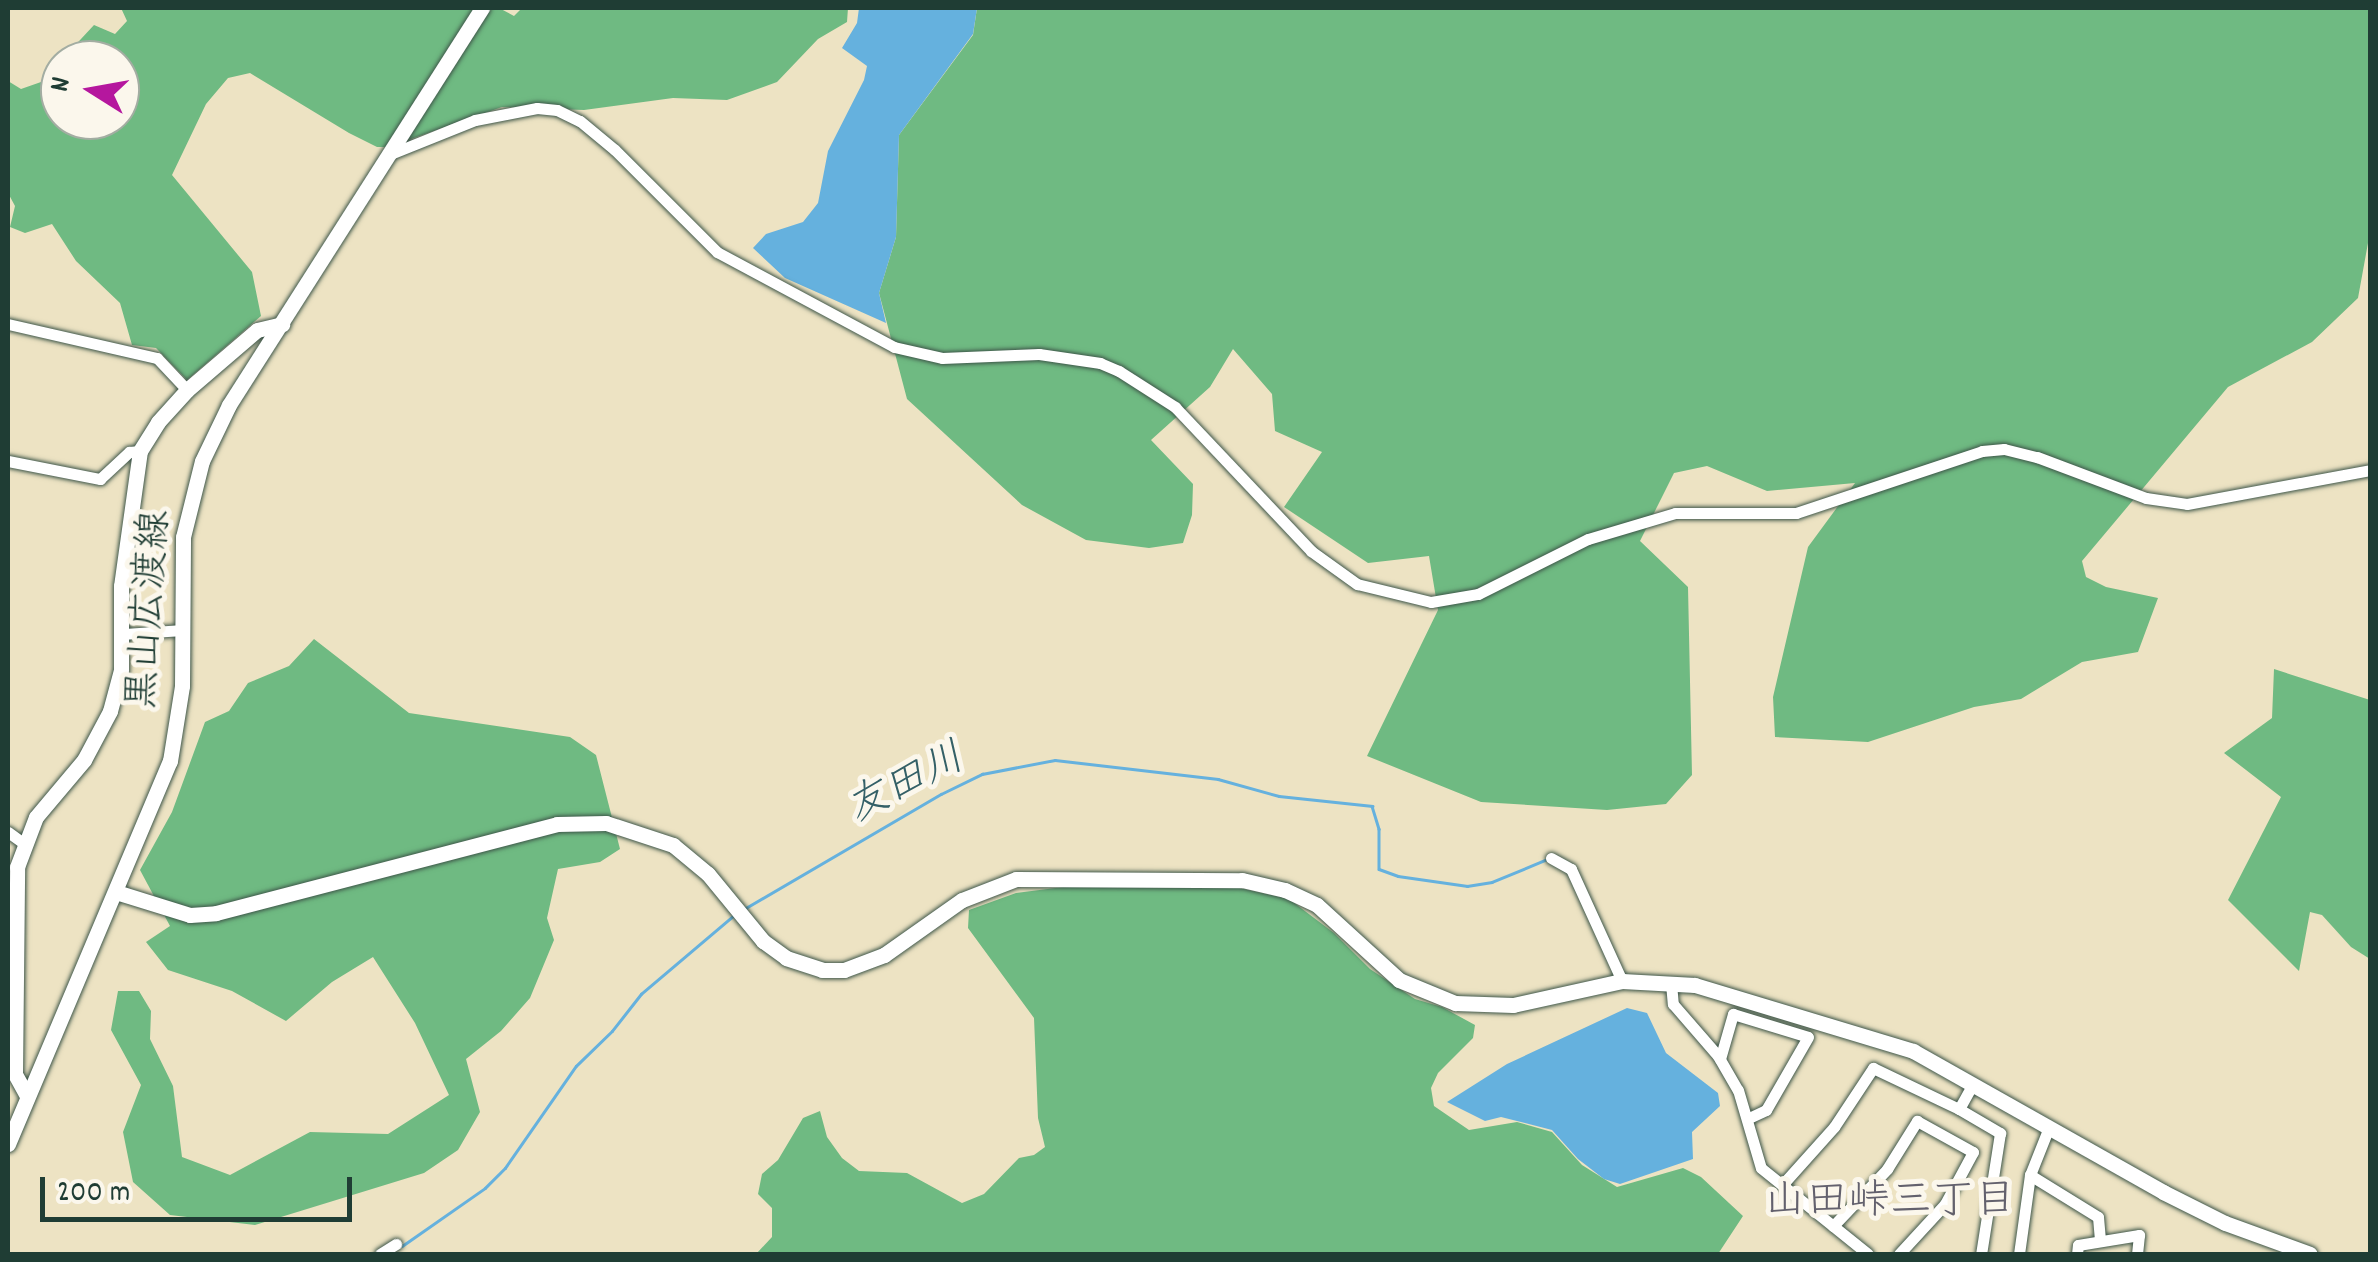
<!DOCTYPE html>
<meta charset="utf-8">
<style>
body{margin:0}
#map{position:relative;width:2378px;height:1262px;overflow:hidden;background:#ede3c3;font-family:Dekko,"Klee One",sans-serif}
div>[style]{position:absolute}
.forest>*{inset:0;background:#6fba82}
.water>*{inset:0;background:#65b1de}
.stream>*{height:2.5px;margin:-1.25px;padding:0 1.25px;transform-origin:1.25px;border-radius:1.25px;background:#65b1de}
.roads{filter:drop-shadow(0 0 2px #3e5649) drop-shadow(0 0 2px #3e5649)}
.street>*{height:11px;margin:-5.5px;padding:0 5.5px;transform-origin:5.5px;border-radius:5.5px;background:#fff}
.secondary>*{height:15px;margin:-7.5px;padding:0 7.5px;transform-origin:7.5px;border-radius:7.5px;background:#fff}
span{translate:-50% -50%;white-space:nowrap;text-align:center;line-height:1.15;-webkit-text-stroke:10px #fbf7ec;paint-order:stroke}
.street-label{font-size:40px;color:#1f3d34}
.water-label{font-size:42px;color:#346067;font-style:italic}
.neighbourhood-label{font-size:42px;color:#63616d}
.frame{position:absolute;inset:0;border:10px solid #1f3d34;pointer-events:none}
.north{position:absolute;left:40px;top:40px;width:100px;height:100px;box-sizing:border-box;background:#fbf7ec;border:2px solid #a3ada2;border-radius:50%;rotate:281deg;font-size:28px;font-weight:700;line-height:40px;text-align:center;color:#1f3d34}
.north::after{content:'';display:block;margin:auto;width:35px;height:45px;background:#b5179e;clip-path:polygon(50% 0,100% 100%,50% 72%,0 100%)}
.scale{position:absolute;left:40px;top:1177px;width:312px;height:45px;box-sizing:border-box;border:5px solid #1f3d34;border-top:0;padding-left:12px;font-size:30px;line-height:35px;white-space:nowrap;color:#1f3d34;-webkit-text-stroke:8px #fbf7ec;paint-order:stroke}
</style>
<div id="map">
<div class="forest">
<i style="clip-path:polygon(evenodd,121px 8px,499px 8px,514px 16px,522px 8px,848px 8px,847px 22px,818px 39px,777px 82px,727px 100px,673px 98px,584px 110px,502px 107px,388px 147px,377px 147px,349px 133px,250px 73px,228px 78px,206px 104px,172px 175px,252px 272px,261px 316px,187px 380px,156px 348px,132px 345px,120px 303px,76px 261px,52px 224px,25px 233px,10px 227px,15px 206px,8px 193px,8px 81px,21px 89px,41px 82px,94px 25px,115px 34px,127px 21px,121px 8px,60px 60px,120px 60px,120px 120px,60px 120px,60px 60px)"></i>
<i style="clip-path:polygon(977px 8px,2370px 8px,2370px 232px,2358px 298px,2312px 342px,2228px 387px,2082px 561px,2086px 577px,2106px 587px,2158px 598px,2138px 652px,2082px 662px,2021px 699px,1974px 707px,1868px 742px,1775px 737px,1773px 697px,1808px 547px,1855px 483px,1767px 491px,1707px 466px,1674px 473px,1640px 541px,1688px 587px,1692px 775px,1666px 804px,1607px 810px,1481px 802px,1367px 756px,1438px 610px,1429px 556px,1368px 563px,1284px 507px,1322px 452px,1275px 431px,1272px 394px,1233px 349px,1210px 387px,1151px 440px,1193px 484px,1192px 515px,1183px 543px,1149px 548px,1086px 540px,1022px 505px,907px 399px,879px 293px,896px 237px,899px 135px,973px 35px)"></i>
<i style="clip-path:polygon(314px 639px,409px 713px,570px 737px,596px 755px,620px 849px,600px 862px,558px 869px,547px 918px,554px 940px,530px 998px,501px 1031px,466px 1059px,480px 1112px,458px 1150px,424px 1173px,255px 1225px,170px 1215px,133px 1182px,123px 1132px,141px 1085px,111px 1030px,118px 991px,139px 991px,151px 1011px,150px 1039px,173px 1086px,182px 1157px,230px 1175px,310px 1132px,388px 1134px,449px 1095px,415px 1023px,373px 957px,332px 982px,286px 1021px,232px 991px,168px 970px,146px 942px,170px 926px,140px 870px,172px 812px,205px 722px,229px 711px,248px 683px,289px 666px)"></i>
<i style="clip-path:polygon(2274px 669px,2370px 700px,2370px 959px,2351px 947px,2322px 915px,2310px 912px,2299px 971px,2228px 900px,2281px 797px,2224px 753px,2272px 718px)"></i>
<i style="clip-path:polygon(1071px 886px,1235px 887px,1289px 899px,1334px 933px,1370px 969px,1415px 999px,1442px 1007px,1475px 1025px,1473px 1038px,1438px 1073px,1431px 1088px,1434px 1106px,1469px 1130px,1517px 1122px,1552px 1132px,1582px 1165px,1617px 1187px,1683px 1168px,1701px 1177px,1743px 1216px,1718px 1254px,756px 1254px,772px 1237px,772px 1208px,758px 1194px,762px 1174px,778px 1160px,803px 1118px,820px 1111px,827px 1137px,842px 1158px,859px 1171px,907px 1173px,962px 1203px,984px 1194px,1019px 1158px,1034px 1155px,1045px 1147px,1038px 1118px,1034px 1018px,968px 928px,969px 910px,1016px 893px)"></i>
</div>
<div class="water">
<i style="clip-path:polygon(859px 8px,977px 8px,973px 34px,899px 135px,896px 237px,879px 293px,886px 323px,785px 278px,753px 248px,766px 234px,803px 222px,818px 203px,828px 151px,864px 80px,867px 66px,842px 48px,857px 23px)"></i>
<i style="clip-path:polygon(1627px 1008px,1647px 1013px,1666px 1053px,1718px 1093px,1720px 1106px,1692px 1132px,1693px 1159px,1620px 1184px,1604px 1179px,1578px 1159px,1552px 1130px,1501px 1117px,1485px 1121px,1447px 1102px,1507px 1064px)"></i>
</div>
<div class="stream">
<i style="left:744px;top:909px;width:228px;rotate:-30.3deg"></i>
<i style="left:941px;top:794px;width:46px;rotate:-26deg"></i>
<i style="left:982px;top:774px;width:74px;rotate:-10.9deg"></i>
<i style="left:1055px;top:760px;width:164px;rotate:6.6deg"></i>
<i style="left:1218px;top:779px;width:63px;rotate:15.6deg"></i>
<i style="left:1279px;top:796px;width:94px;rotate:6.1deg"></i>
<i style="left:1372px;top:806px;width:24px;rotate:73deg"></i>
<i style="left:1379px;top:829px;width:40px;rotate:90deg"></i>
<i style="left:1379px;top:869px;width:20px;rotate:20deg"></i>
<i style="left:1398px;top:876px;width:70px;rotate:8.2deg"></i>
<i style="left:1467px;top:886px;width:25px;rotate:-9deg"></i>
<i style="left:1492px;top:882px;width:57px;rotate:-22.5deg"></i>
<i style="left:402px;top:1246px;width:101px;rotate:-34.9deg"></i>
<i style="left:485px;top:1188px;width:28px;rotate:-45deg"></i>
<i style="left:505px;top:1168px;width:124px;rotate:-55.2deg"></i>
<i style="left:576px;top:1066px;width:50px;rotate:-44.2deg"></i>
<i style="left:612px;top:1031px;width:47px;rotate:-51.9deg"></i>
<i style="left:641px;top:994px;width:121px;rotate:-40.3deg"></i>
</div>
<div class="roads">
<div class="street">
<i style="left:393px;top:153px;width:88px;rotate:-21.9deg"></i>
<i style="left:475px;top:120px;width:63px;rotate:-11deg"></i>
<i style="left:537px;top:108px;width:20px;rotate:6deg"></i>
<i style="left:557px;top:110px;width:25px;rotate:26deg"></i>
<i style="left:580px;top:121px;width:45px;rotate:39.6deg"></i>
<i style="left:615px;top:150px;width:144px;rotate:45deg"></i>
<i style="left:717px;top:252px;width:201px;rotate:28.2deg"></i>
<i style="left:894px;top:347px;width:49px;rotate:12.9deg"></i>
<i style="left:942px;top:358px;width:97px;rotate:-2.4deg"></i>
<i style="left:1039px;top:354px;width:62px;rotate:8.4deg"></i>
<i style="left:1100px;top:363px;width:21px;rotate:23deg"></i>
<i style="left:1119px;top:371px;width:67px;rotate:32.7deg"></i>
<i style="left:1175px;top:407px;width:198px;rotate:46.6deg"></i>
<i style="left:1311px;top:551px;width:57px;rotate:35.7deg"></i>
<i style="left:1357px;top:584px;width:76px;rotate:13.7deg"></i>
<i style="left:1431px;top:602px;width:48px;rotate:-9.7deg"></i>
<i style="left:1478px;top:594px;width:123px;rotate:-26.6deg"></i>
<i style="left:1588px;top:539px;width:91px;rotate:-16.6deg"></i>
<i style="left:1675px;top:513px;width:121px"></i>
<i style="left:1796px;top:513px;width:196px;rotate:-18.4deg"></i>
<i style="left:1982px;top:451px;width:22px;rotate:-5deg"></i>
<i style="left:2004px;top:449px;width:34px;rotate:14deg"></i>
<i style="left:2037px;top:457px;width:116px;rotate:20.6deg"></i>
<i style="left:2146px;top:498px;width:41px;rotate:8.3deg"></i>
<i style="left:2187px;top:504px;width:186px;rotate:-10.5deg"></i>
<i style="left:8px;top:324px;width:153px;rotate:12.9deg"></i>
<i style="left:157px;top:358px;width:44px;rotate:46.8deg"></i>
<i style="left:8px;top:461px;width:94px;rotate:11.1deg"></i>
<i style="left:100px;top:479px;width:40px;rotate:-43deg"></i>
<i style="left:129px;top:452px;width:11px;rotate:-5deg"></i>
<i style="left:123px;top:634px;width:58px;rotate:-3.9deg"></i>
<i style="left:8px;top:832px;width:19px;rotate:36deg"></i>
<i style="left:1551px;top:858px;width:23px;rotate:29deg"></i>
<i style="left:1571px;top:869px;width:123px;rotate:65.5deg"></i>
<i style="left:1671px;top:983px;width:21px;rotate:85deg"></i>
<i style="left:1673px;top:1004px;width:69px;rotate:49.1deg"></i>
<i style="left:1718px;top:1056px;width:39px;rotate:60deg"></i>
<i style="left:1738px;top:1090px;width:81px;rotate:73.6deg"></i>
<i style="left:1761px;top:1168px;width:137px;rotate:38.8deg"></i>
<i style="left:1720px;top:1059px;width:47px;rotate:-73.9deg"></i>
<i style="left:1733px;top:1014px;width:78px;rotate:17deg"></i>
<i style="left:1808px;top:1037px;width:84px;rotate:119.9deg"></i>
<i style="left:1766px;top:1110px;width:21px;rotate:155deg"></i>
<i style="left:1959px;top:1109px;width:48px;rotate:30.3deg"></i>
<i style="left:2000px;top:1133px;width:122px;rotate:98.9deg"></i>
<i style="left:2030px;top:1175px;width:80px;rotate:31.7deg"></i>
<i style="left:2098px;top:1217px;width:24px;rotate:85deg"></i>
<i style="left:1782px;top:1185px;width:78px;rotate:-48.1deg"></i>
<i style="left:1834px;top:1127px;width:71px;rotate:-56.5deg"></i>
<i style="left:1873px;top:1068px;width:95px;rotate:25.5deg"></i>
<i style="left:1959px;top:1109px;width:29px;rotate:-61deg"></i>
<i style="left:1833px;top:1226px;width:79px;rotate:-46.5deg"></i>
<i style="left:1887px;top:1169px;width:57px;rotate:-58deg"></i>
<i style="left:1917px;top:1121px;width:64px;rotate:29deg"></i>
<i style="left:1973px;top:1152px;width:59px;rotate:118.3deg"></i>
<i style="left:1945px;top:1204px;width:68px;rotate:132.6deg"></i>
<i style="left:380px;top:1254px;width:19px;rotate:-32deg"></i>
<i style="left:2019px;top:1254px;width:80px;rotate:-82.1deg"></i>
<i style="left:2030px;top:1175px;width:52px;rotate:-68.4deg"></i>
<i style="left:2077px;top:1254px;width:9px;rotate:-84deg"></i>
<i style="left:2078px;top:1245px;width:62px;rotate:-9.3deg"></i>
<i style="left:2139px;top:1235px;width:19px;rotate:96deg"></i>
</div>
<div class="secondary">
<i style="left:116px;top:892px;width:77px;rotate:17.3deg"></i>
<i style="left:190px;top:915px;width:26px;rotate:-4deg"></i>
<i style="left:216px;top:913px;width:352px;rotate:-14.6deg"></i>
<i style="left:557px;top:824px;width:49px;rotate:-1.2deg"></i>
<i style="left:606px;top:823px;width:71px;rotate:18.2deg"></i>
<i style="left:673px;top:845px;width:45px;rotate:39.6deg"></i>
<i style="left:708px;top:874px;width:87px;rotate:50.6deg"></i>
<i style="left:763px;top:941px;width:29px;rotate:36deg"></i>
<i style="left:786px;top:958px;width:38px;rotate:18deg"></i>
<i style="left:822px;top:970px;width:22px"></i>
<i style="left:844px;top:970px;width:43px;rotate:-20.6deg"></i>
<i style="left:884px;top:955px;width:95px;rotate:-35.2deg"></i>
<i style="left:962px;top:900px;width:58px;rotate:-21.3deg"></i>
<i style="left:1016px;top:879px;width:226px;rotate:0.3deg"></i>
<i style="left:1242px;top:880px;width:44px;rotate:13.1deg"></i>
<i style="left:1285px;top:890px;width:35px;rotate:25deg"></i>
<i style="left:1317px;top:905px;width:111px;rotate:42.4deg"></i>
<i style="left:1399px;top:980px;width:61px;rotate:22.3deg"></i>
<i style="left:1455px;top:1003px;width:58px;rotate:2deg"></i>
<i style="left:1513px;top:1005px;width:112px;rotate:-12.4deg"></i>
<i style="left:1622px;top:981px;width:73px;rotate:3.1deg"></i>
<i style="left:1695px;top:985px;width:228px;rotate:16.8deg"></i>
<i style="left:1913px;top:1051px;width:287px;rotate:29.4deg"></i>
<i style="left:2163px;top:1192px;width:69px;rotate:26.6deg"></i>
<i style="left:2225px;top:1223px;width:90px;rotate:20deg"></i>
<i style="left:26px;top:1094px;width:23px;rotate:-119deg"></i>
<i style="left:15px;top:1074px;width:207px;rotate:-89.4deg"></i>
<i style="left:17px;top:867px;width:53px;rotate:-69.2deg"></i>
<i style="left:36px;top:817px;width:75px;rotate:-49.9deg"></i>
<i style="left:84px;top:760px;width:55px;rotate:-62deg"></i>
<i style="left:110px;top:711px;width:42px;rotate:-75deg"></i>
<i style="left:121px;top:670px;width:84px;rotate:-90deg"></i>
<i style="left:121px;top:586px;width:136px;rotate:-82deg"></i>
<i style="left:140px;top:451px;width:34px;rotate:-58deg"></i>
<i style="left:158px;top:422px;width:43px;rotate:-47.8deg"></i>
<i style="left:187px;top:390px;width:92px;rotate:-40.6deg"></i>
<i style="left:257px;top:330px;width:26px;rotate:-13deg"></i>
<i style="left:8px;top:1144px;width:416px;rotate:-67.1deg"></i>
<i style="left:170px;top:761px;width:76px;rotate:-80.9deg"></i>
<i style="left:182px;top:686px;width:149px;rotate:-89.6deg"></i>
<i style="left:183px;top:537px;width:78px;rotate:-76deg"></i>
<i style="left:202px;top:461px;width:62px;rotate:-64.3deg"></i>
<i style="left:229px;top:405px;width:471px;rotate:-57.5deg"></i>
</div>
</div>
<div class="street-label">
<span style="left:152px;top:610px;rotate:-86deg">黒山広渡線</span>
</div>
<div class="water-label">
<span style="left:907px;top:786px;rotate:-27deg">友田川</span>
</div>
<div class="neighbourhood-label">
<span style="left:1890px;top:1204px">山田峠三丁目</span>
</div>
<div class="frame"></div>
<div class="north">N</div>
<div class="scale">200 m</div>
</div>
